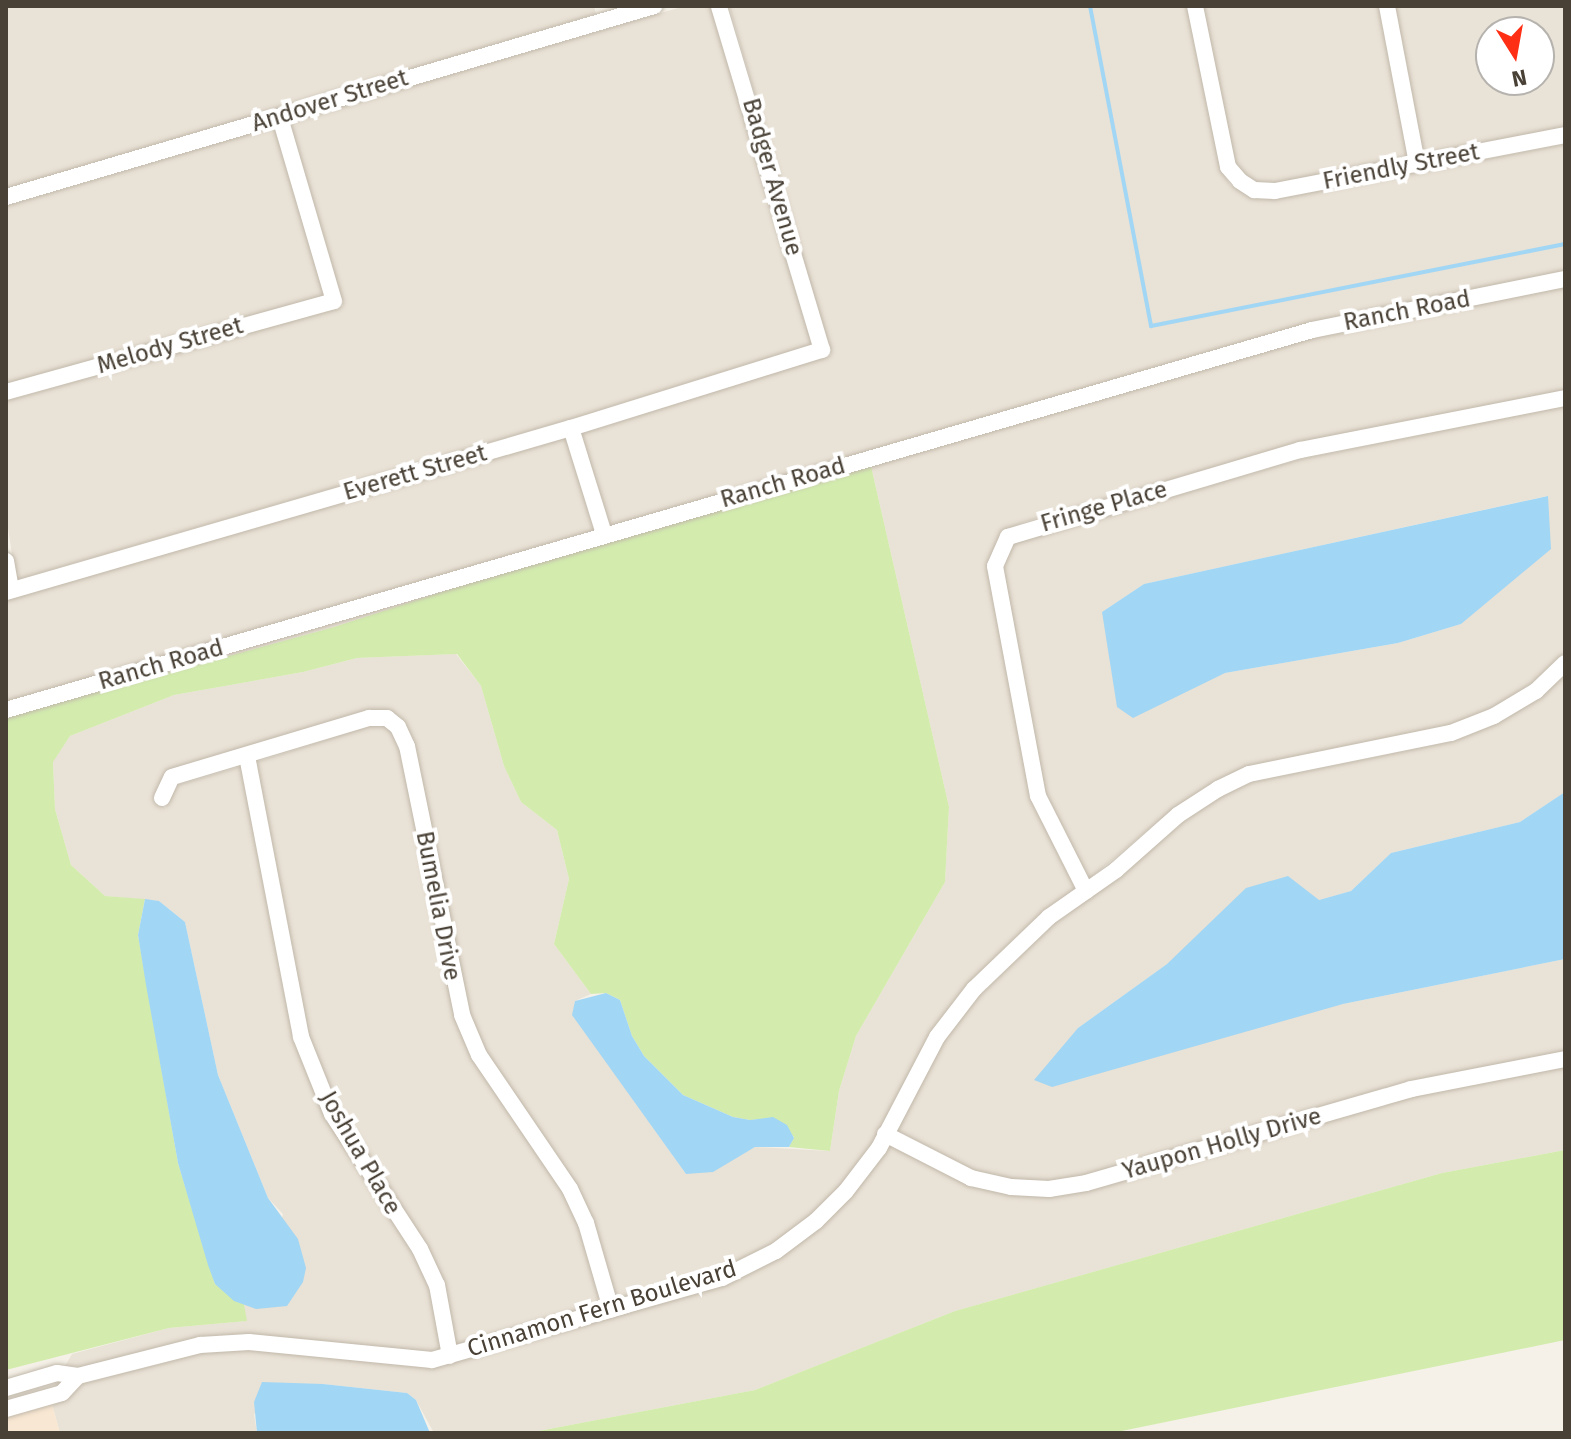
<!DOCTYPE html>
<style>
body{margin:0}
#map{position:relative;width:1571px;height:1439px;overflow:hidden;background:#f5f1e8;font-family:"Fira Sans",sans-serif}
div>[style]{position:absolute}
.residential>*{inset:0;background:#e9e2d6}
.commercial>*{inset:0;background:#f8e7d2}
.green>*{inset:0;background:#d3ecae}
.water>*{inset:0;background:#a1d6f5}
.stream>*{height:4px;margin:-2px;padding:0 2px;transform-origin:2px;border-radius:2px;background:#a1d6f5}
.roads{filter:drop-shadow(0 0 2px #c1b8aa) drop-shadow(0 0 2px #c1b8aa)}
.street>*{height:16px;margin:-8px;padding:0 8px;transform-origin:8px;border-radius:8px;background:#fff}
span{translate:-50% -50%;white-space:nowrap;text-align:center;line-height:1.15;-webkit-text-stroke:8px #fff;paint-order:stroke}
.street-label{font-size:24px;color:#494136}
.frame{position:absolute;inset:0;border:8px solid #494136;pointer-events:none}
.north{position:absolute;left:1475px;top:16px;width:80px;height:80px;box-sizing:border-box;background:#fff;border:2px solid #b6b3af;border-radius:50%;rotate:169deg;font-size:22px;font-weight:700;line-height:32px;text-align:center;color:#494136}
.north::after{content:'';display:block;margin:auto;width:28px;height:36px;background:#ff2f15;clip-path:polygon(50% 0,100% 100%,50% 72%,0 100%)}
</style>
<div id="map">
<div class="residential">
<i style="clip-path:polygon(6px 6px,594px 6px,596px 14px,6px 189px)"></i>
<i style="clip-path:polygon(685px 6px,710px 6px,718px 15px,813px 344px,568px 420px,16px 580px,6px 515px,6px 401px,343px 306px,289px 122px)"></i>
<i style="clip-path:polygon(729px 6px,1188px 6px,1221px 169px,1230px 185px,1254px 198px,1277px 199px,1565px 144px,1565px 390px,1297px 443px,1024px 522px,1002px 532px,988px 563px,1031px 797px,1077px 888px,1045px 911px,969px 984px,931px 1032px,873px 1144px,841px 1186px,811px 1215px,772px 1244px,719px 1271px,616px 1299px,593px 1221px,485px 1051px,468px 1013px,414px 744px,386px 710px,367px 710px,166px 773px,153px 800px,165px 808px,177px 785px,242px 766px,326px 1118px,414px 1253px,430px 1287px,441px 1349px,431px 1352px,248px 1334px,198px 1337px,81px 1367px,65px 1366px,72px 1354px,169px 1328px,246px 1321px,244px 1304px,257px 1309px,283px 1214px,268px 1198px,218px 1075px,185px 922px,159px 901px,105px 896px,71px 865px,55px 809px,53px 761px,70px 736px,174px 695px,303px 672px,357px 658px,456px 654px,481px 686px,504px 766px,521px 802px,557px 830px,569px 879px,554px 944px,591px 994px,575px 1001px,573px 1015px,686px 1174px,736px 1157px,755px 1147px,830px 1151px,839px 1091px,856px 1036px,945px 882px,949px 807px,868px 453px,612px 536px,580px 434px,831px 355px)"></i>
<i style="clip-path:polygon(1202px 6px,1380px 6px,1408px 157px,1275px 183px,1256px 182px,1244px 175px,1234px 163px)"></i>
<i style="clip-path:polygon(evenodd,1395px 6px,1565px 6px,1565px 127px,1422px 154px,1395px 6px,1491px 32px,1539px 32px,1539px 80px,1491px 80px,1491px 32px)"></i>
<i style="clip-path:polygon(275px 126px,325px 295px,6px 384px,6px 206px)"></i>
<i style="clip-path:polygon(evenodd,1565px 406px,1565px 652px,1531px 684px,1491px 709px,1449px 725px,1247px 767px,1214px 782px,1174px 808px,1088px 880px,1045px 793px,1002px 567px,1012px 544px,1301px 459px,1565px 406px,1547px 496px,1461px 624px,1398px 643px,1225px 673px,1102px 612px,1144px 584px,1547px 496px)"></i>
<i style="clip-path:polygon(566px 438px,598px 541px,334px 627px,6px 717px,6px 600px)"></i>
<i style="clip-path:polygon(1565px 673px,1565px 792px,1520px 822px,1391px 853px,1351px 891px,1319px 900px,1167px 964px,1078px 1028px,1343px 1004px,1565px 959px,1565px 1051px,1409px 1081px,1084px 1175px,1049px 1181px,1012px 1179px,973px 1170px,896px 1130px,943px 1042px,980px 995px,1054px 924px,1120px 876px,1183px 822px,1221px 796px,1252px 782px,1454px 741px,1497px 723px)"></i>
<i style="clip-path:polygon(370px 726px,385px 726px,393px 733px,400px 748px,455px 1018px,564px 1193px,579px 1226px,602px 1303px,455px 1346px,444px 1284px,338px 1110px,307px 1035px,256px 762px)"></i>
<i style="clip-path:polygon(1565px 1067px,1565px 1150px,1442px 1173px,955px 1311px,755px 1390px,528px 1433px,434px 1433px,416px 1400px,407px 1393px,323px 1384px,254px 1414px,257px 1433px,60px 1433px,52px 1404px,85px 1383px,202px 1353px,249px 1350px,434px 1368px,614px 1316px,779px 1258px,889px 1144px,1010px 1195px,1051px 1197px,1088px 1191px,1413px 1097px)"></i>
</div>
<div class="commercial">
<i style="clip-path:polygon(52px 1404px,60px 1433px,6px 1433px,6px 1417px)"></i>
</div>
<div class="green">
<i style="clip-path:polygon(868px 453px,949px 807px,945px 882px,856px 1036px,839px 1091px,830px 1151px,789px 1147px,794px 1137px,774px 1118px,750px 1120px,733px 1117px,683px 1095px,644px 1056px,632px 1036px,620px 1000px,606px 993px,591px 994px,554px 944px,569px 879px,557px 830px,521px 802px,504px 766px,481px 686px,457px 654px,357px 658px,303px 672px,174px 695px,70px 736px,53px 762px,55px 809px,71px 865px,105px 896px,145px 899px,138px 935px,178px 1163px,215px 1284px,244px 1304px,247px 1321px,169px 1328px,6px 1370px,6px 717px,334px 627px)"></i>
<i style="clip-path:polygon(1565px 1150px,1565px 1340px,1112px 1433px,528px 1433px,755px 1390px,955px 1311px,1442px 1173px)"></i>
</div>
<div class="water">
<i style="clip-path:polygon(1548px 496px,1551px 549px,1461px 624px,1398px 643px,1225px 673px,1133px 718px,1117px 707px,1102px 612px,1144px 584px)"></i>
<i style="clip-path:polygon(1565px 792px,1565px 959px,1343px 1004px,1052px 1087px,1034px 1080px,1078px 1028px,1167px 964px,1246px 888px,1288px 876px,1319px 900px,1351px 891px,1391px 853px,1520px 822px)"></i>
<i style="clip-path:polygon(145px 899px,159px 901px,185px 922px,218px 1075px,268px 1198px,298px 1239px,306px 1268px,303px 1282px,287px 1306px,256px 1309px,234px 1301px,215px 1284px,208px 1265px,178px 1163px,146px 985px,138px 935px)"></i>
<i style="clip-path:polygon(606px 993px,620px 1000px,632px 1036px,644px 1056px,683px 1095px,733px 1117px,750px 1120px,773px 1117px,787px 1125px,794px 1138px,789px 1147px,755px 1147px,713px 1172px,686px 1174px,572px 1015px,575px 1001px)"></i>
<i style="clip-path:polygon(262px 1382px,323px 1384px,407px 1393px,416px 1400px,430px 1433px,257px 1433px,254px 1402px)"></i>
</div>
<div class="stream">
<i style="left:1090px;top:6px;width:326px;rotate:79.2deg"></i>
<i style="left:1151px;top:326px;width:422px;rotate:-11.2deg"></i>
</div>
<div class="roads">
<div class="street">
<i style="left:1195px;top:6px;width:164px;rotate:78.4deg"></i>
<i style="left:1228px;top:167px;width:18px;rotate:49deg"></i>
<i style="left:1240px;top:181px;width:17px;rotate:33deg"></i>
<i style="left:1254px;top:190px;width:21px;rotate:3deg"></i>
<i style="left:1275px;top:191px;width:295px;rotate:-10.9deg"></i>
<i style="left:1387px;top:6px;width:161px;rotate:79.2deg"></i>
<i style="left:6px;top:197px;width:676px;rotate:-16.42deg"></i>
<i style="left:6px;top:392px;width:340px;rotate:-15.5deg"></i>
<i style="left:334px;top:301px;width:192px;rotate:-106.4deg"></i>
<i style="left:571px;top:428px;width:111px;rotate:72.7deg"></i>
<i style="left:6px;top:561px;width:29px;rotate:80deg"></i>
<i style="left:6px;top:592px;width:588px;rotate:-16.19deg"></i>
<i style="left:571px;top:428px;width:263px;rotate:-17.3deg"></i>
<i style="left:822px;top:350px;width:359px;rotate:-106.7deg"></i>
<i style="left:6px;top:710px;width:1360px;rotate:-16.22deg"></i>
<i style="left:1312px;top:330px;width:258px;rotate:-11.4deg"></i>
<i style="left:247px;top:756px;width:286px;rotate:79.1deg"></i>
<i style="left:301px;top:1037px;width:83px;rotate:68.1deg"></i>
<i style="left:332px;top:1114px;width:161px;rotate:56.9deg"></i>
<i style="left:420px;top:1249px;width:40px;rotate:65deg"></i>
<i style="left:437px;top:1285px;width:72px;rotate:79.6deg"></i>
<i style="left:162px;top:798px;width:23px;rotate:-65deg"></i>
<i style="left:172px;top:777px;width:206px;rotate:-16.7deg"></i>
<i style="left:369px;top:718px;width:18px"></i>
<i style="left:387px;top:718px;width:14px;rotate:39deg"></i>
<i style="left:398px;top:727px;width:21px;rotate:65deg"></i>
<i style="left:407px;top:746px;width:275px;rotate:78.4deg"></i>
<i style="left:462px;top:1015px;width:43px;rotate:67deg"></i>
<i style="left:479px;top:1055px;width:162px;rotate:55.8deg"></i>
<i style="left:570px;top:1189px;width:38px;rotate:65deg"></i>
<i style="left:586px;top:1223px;width:90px;rotate:73.8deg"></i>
<i style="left:1086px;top:891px;width:106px;rotate:-116.8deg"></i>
<i style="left:1038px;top:796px;width:234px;rotate:-100.6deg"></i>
<i style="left:995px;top:566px;width:32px;rotate:-66deg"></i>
<i style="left:1008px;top:537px;width:305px;rotate:-16.6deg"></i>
<i style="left:1300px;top:450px;width:270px;rotate:-11.1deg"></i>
<i style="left:885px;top:1134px;width:97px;rotate:27.1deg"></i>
<i style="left:971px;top:1178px;width:41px;rotate:12.7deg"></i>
<i style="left:1011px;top:1187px;width:38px;rotate:3deg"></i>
<i style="left:1049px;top:1189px;width:37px;rotate:-9deg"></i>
<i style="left:1086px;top:1183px;width:338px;rotate:-16.1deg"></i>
<i style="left:1411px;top:1089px;width:157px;rotate:-11deg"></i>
<i style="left:6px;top:1388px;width:53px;rotate:-16.4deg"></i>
<i style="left:57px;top:1373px;width:21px;rotate:8deg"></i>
<i style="left:78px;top:1376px;width:126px;rotate:-14.3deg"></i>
<i style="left:200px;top:1345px;width:49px;rotate:-3.5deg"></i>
<i style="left:249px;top:1342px;width:184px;rotate:5.6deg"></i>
<i style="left:432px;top:1360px;width:301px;rotate:-15.8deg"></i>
<i style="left:722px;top:1278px;width:60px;rotate:-26.6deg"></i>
<i style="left:776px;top:1251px;width:50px;rotate:-36.9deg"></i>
<i style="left:816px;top:1221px;width:42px;rotate:-45deg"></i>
<i style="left:846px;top:1191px;width:54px;rotate:-52.5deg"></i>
<i style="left:879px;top:1148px;width:125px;rotate:-62.4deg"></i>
<i style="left:937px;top:1037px;width:61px;rotate:-52.4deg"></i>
<i style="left:974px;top:989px;width:104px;rotate:-43.8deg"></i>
<i style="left:1049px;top:917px;width:82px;rotate:-35deg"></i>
<i style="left:1116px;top:870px;width:83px;rotate:-41.6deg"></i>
<i style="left:1178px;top:815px;width:48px;rotate:-33deg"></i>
<i style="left:1218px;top:789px;width:34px;rotate:-26deg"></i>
<i style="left:1249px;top:774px;width:206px;rotate:-11.5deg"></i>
<i style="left:1451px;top:733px;width:46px;rotate:-21.6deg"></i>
<i style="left:1494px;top:716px;width:49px;rotate:-30.8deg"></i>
<i style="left:1536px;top:691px;width:40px;rotate:-44deg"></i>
<i style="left:6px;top:1409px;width:58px;rotate:-15.9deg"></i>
<i style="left:62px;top:1393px;width:23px;rotate:-47deg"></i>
</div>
</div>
<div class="street-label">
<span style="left:330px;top:101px;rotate:-17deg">Andover Street</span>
<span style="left:1401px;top:167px;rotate:-11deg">Friendly Street</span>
<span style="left:772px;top:177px;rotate:74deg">Badger Avenue</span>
<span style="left:1407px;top:311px;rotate:-11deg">Ranch Road</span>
<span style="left:170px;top:346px;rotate:-16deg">Melody Street</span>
<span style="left:415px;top:473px;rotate:-16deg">Everett Street</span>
<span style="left:783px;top:483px;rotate:-16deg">Ranch Road</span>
<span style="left:1104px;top:507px;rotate:-16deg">Fringe Place</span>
<span style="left:161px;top:665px;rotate:-16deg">Ranch Road</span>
<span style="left:438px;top:906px;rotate:79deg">Bumelia Drive</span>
<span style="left:1222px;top:1144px;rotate:-16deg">Yaupon Holly Drive</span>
<span style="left:360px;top:1153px;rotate:60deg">Joshua Place</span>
<span style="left:602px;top:1309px;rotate:-17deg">Cinnamon Fern Boulevard</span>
</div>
<div class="frame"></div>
<div class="north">N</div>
</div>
